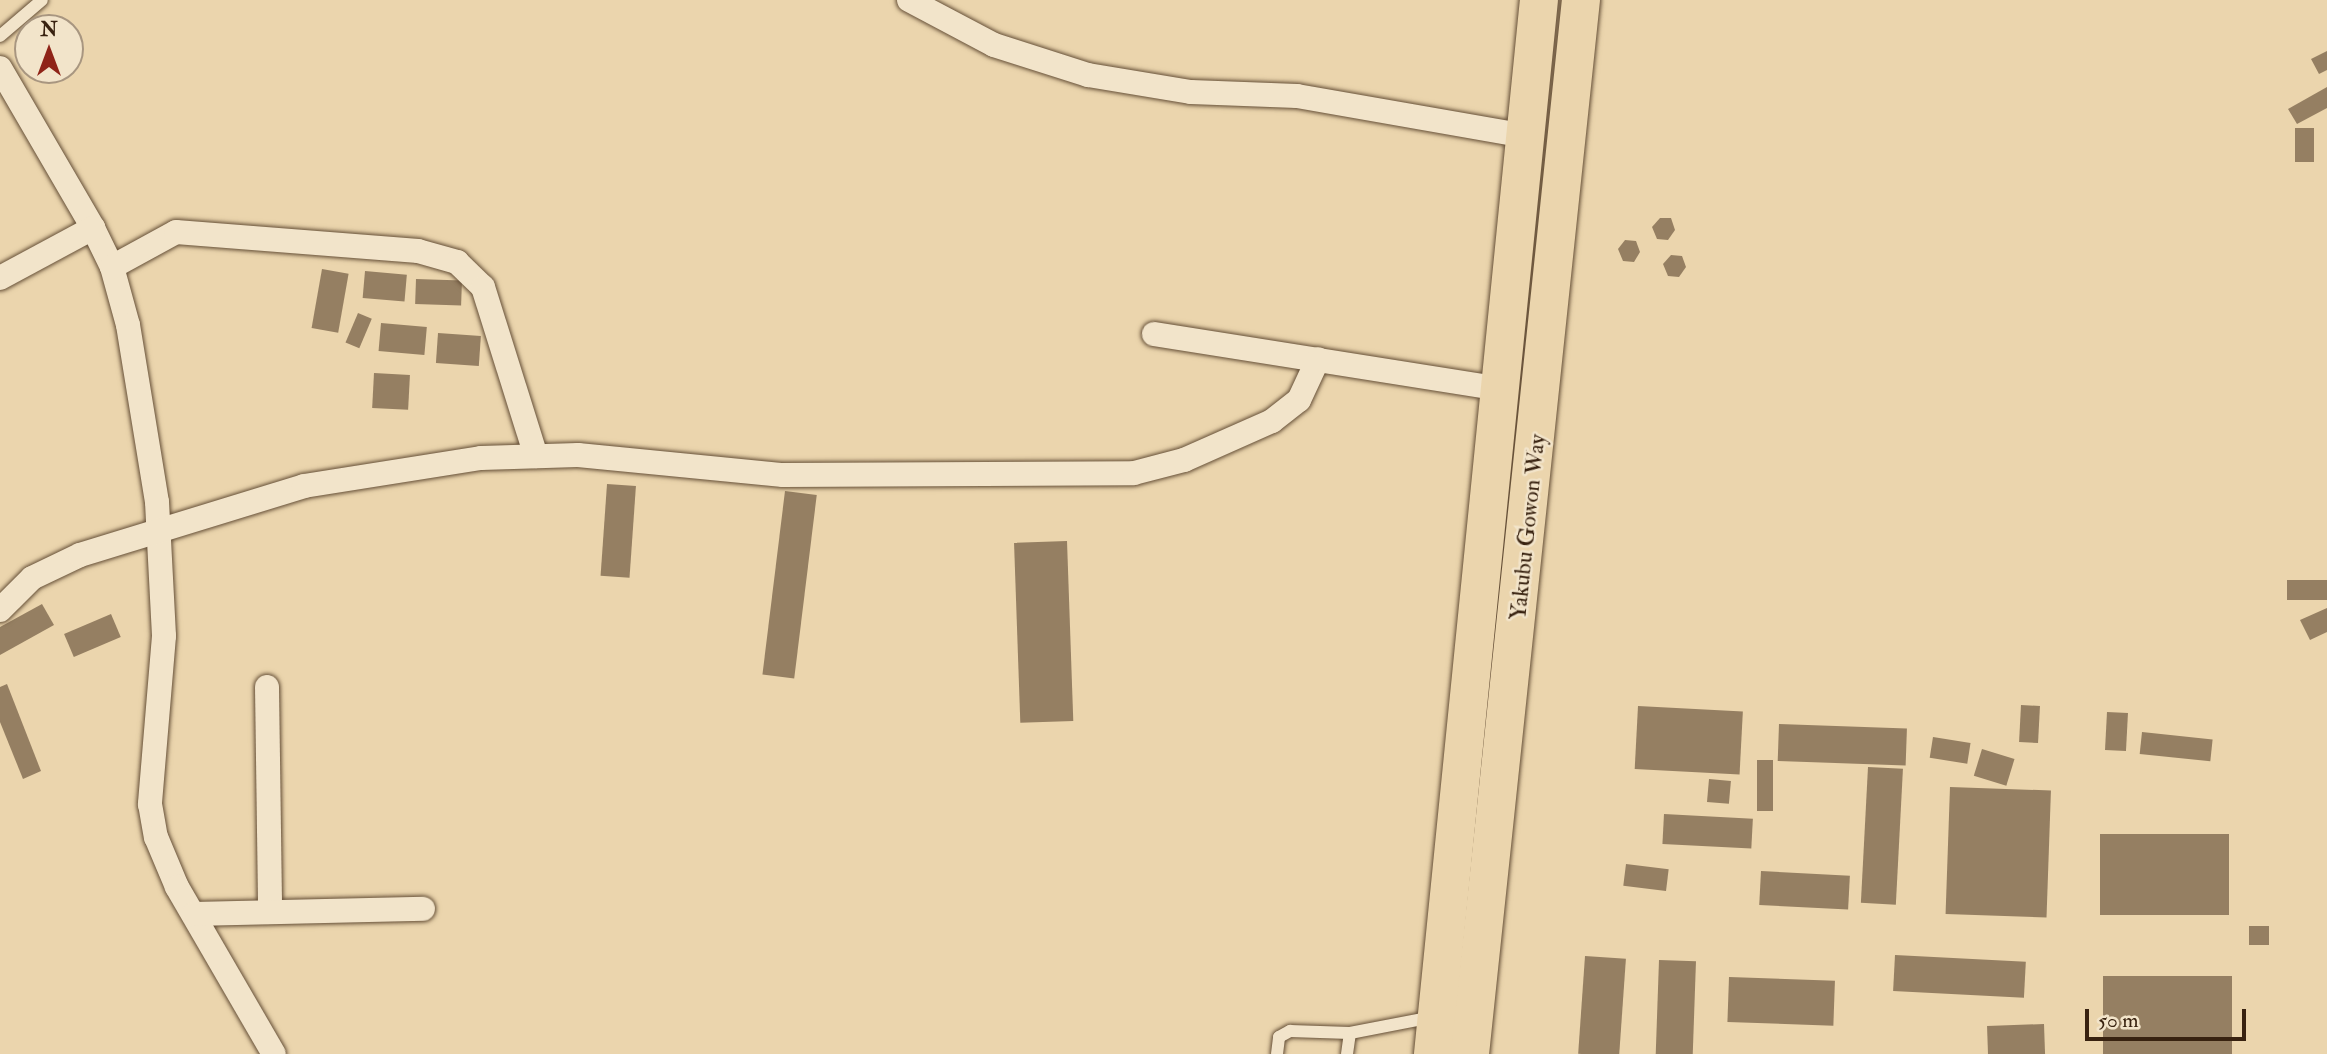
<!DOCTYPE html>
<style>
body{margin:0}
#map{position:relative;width:2327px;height:1054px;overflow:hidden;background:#ebd5ad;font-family:"IM FELL Double Pica",serif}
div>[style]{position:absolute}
.building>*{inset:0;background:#957f62;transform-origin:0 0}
.roads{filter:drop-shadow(0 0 2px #654f37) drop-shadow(0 0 2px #654f37)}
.service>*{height:12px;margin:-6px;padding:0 6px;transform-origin:6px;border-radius:6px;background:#f2e4ca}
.minor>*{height:24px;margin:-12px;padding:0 12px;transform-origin:12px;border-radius:12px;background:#f2e4ca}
.trunk>*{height:38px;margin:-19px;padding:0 19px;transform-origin:19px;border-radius:19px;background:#ebd5ad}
span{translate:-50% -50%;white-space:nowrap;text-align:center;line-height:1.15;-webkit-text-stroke:5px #f2e4ca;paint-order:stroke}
.street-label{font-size:23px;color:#382210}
.north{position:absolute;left:14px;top:14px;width:70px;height:70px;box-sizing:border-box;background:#f2e4ca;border:2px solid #a89680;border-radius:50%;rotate:0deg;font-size:19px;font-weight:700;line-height:28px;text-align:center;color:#382210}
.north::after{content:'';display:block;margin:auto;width:24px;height:32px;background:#8f2418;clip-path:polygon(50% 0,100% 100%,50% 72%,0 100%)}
.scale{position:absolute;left:2085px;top:1009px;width:161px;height:32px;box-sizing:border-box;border:4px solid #382210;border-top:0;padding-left:9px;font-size:21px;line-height:24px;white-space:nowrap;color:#382210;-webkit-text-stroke:5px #f2e4ca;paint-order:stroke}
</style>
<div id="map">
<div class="building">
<i style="clip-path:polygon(2327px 51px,2327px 70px,2319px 74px,2311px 59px)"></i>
<i style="clip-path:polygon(2327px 87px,2327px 108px,2297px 124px,2288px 109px)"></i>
<i style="left:2295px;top:128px;width:19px;height:34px"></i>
<i style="clip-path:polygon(1660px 218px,1671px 218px,1675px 230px,1668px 240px,1657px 239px,1652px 227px)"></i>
<i style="clip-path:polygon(1625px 240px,1636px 241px,1640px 252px,1634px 262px,1623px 261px,1618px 249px)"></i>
<i style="clip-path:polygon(1671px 255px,1682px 256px,1686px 267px,1679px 277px,1668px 276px,1663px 264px)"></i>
<i style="left:322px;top:269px;width:27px;height:60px;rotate:10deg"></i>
<i style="left:365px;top:271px;width:42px;height:27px;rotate:5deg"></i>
<i style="left:416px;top:279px;width:46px;height:25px;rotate:2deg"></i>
<i style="left:358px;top:313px;width:15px;height:32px;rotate:23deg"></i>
<i style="left:381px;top:323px;width:46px;height:28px;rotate:5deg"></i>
<i style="left:438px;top:333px;width:43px;height:30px;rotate:4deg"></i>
<i style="left:374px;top:373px;width:36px;height:35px;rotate:3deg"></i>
<i style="left:607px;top:484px;width:29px;height:92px;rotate:4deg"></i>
<i style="left:785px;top:491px;width:32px;height:185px;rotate:7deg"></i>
<i style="left:1067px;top:541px;width:180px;height:53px;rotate:88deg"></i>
<i style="left:2327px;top:580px;width:20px;height:40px;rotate:90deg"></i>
<i style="clip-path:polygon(42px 604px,54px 625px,0 655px,0 627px)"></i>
<i style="clip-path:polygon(2327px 608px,2327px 632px,2310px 640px,2300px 620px)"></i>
<i style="left:111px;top:614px;width:25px;height:51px;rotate:67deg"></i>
<i style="clip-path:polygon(7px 684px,41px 771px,23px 779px,0 722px,0 687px)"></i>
<i style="left:2021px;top:705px;width:19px;height:37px;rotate:3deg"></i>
<i style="left:1638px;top:706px;width:105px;height:63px;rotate:3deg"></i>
<i style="left:2107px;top:712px;width:21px;height:38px;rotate:3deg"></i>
<i style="left:1779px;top:724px;width:128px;height:37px;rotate:2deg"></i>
<i style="left:2142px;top:732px;width:71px;height:22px;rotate:6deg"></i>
<i style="left:1933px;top:737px;width:38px;height:21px;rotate:9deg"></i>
<i style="left:1982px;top:749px;width:34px;height:28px;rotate:17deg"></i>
<i style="left:1757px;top:760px;width:16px;height:51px"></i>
<i style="left:1868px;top:767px;width:35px;height:136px;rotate:3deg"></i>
<i style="left:1709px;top:779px;width:22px;height:23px;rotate:5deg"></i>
<i style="left:1950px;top:787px;width:101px;height:127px;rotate:2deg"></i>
<i style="left:1664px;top:814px;width:89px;height:30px;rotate:3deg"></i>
<i style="left:2100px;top:834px;width:129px;height:81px"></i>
<i style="left:1626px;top:864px;width:43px;height:22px;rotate:7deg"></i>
<i style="left:1761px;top:871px;width:89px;height:34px;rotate:3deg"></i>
<i style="left:2249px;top:926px;width:20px;height:19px"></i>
<i style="left:1895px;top:955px;width:131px;height:36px;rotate:3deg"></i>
<i style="left:1585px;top:956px;width:41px;height:98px;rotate:4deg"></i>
<i style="left:1659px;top:960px;width:37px;height:94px;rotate:2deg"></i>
<i style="left:2232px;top:976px;width:78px;height:129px;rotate:90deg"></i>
<i style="left:1729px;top:977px;width:106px;height:45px;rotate:2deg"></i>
<i style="left:2044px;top:1024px;width:30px;height:57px;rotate:88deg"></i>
</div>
<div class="roads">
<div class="service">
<i style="left:0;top:36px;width:55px;rotate:-40.6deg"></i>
<i style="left:1277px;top:1054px;width:17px;rotate:-83deg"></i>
<i style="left:1279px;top:1037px;width:13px;rotate:-29deg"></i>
<i style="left:1290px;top:1031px;width:60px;rotate:1.9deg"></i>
<i style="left:1347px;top:1054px;width:21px;rotate:-82deg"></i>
<i style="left:1350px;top:1033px;width:85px;rotate:-10.9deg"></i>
</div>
<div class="minor">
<i style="left:909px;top:0;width:96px;rotate:27.9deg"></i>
<i style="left:994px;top:45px;width:99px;rotate:17.7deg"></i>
<i style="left:1088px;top:75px;width:104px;rotate:9.4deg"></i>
<i style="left:1191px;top:92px;width:106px;rotate:2.2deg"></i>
<i style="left:1297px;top:96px;width:233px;rotate:9.9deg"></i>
<i style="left:0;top:68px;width:185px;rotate:59.8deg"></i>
<i style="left:93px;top:228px;width:43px;rotate:64deg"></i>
<i style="left:112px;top:267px;width:60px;rotate:74.6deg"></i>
<i style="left:128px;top:325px;width:179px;rotate:80.7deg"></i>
<i style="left:157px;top:502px;width:134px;rotate:87deg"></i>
<i style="left:164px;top:636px;width:169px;rotate:94.8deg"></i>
<i style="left:150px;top:804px;width:34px;rotate:80deg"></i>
<i style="left:156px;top:837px;width:54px;rotate:67.2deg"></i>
<i style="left:177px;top:887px;width:193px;rotate:59.9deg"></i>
<i style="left:112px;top:267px;width:73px;rotate:-28.7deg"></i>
<i style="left:176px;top:232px;width:243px;rotate:4.5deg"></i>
<i style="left:418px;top:251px;width:41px;rotate:15.8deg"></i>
<i style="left:457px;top:262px;width:36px;rotate:44deg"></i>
<i style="left:483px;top:287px;width:177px;rotate:72.6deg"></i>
<i style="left:0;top:278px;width:106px;rotate:-28.3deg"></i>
<i style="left:1154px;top:334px;width:350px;rotate:9deg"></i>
<i style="left:0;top:610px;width:45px;rotate:-45deg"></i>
<i style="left:32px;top:578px;width:53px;rotate:-25.6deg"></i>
<i style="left:80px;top:555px;width:234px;rotate:-17.1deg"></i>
<i style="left:304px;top:486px;width:179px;rotate:-9deg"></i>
<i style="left:481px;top:458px;width:97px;rotate:-1.8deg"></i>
<i style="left:578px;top:455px;width:206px;rotate:5.6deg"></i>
<i style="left:783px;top:475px;width:351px;rotate:-0.3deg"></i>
<i style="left:1134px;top:473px;width:52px;rotate:-14.6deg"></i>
<i style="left:1184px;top:460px;width:96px;rotate:-23.9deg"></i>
<i style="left:1272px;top:421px;width:34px;rotate:-38deg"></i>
<i style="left:1299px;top:400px;width:45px;rotate:-65.1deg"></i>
<i style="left:267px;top:687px;width:225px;rotate:89.2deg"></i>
<i style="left:194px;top:914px;width:229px;rotate:-1.3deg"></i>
</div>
<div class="trunk">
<i style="left:1433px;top:1054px;width:1059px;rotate:-84.26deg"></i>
<i style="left:1470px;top:1054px;width:1060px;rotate:-83.99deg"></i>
</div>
</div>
<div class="street-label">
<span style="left:1528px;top:527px;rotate:-84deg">Yakubu Gowon Way</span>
</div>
<div class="north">N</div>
<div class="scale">50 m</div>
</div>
